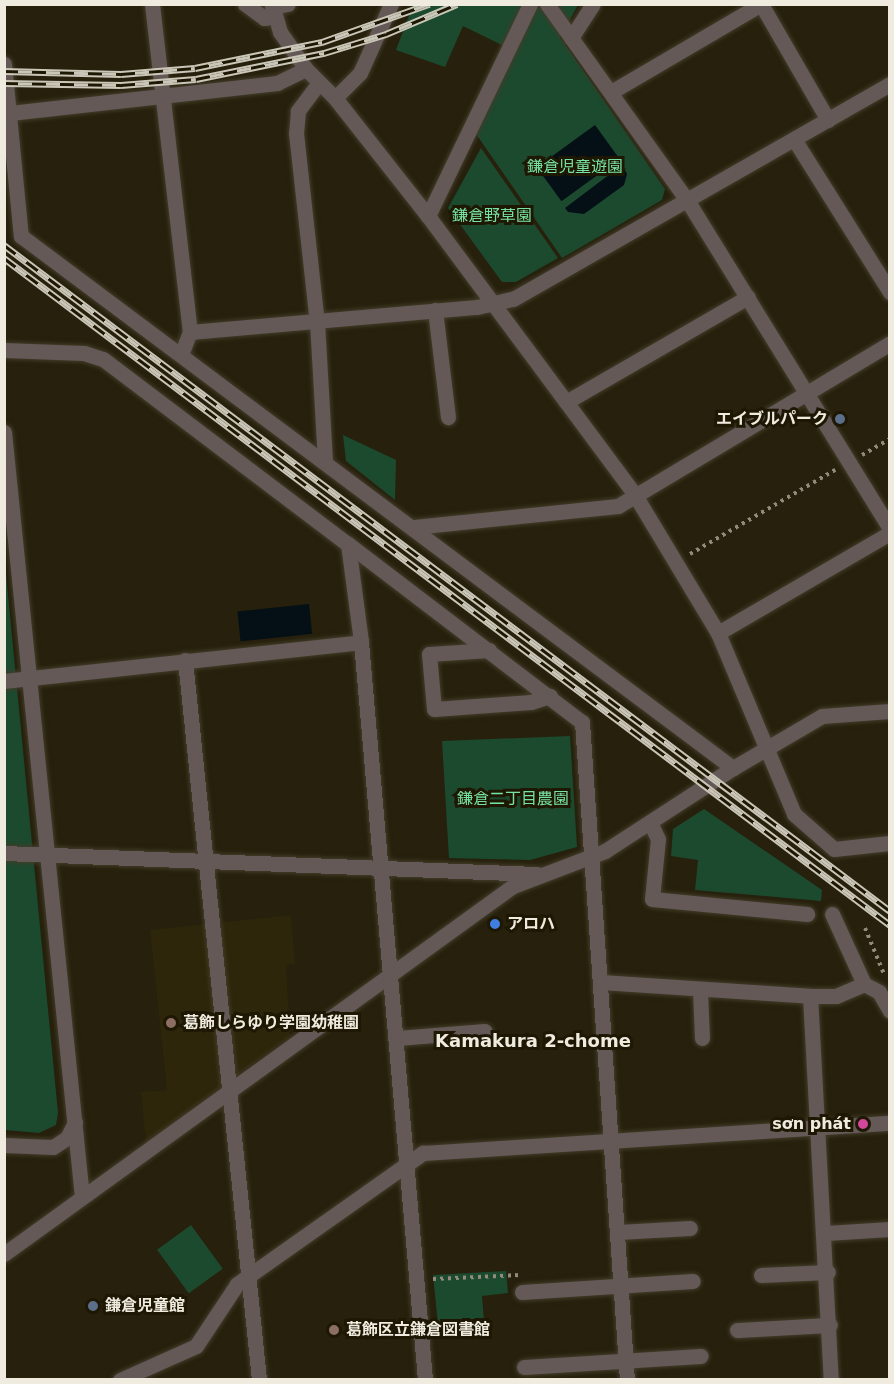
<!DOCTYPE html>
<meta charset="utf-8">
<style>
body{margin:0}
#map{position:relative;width:894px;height:1384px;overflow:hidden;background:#26200c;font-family:"DejaVu Sans","Noto Sans JP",sans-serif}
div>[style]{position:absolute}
.built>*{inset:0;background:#2e260a}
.green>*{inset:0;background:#1c4a2f;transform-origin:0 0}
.water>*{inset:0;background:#051016;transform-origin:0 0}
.path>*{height:4px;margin-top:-2px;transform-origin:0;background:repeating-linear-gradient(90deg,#908b7a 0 3px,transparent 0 7.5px)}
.roads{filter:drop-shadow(0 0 2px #423c29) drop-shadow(0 0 2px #423c29)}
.minor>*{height:15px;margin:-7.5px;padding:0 7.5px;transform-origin:7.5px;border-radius:7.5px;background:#645957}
.rail>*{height:7px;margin-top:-3.5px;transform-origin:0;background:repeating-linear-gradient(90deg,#1d1704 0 14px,#cac6b8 0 28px);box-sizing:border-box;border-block:2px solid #cac6b8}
.dots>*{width:16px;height:16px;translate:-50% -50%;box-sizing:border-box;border:3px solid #1d1704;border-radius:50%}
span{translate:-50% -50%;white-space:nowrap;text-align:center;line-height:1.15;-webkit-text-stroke:6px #1d1704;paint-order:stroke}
.park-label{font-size:16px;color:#77e3a2}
.poi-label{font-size:16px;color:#efebde;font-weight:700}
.right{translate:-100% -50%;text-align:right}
.left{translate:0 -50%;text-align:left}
.neighbourhood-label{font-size:18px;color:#efebde;font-weight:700}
.frame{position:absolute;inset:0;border:6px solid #efebde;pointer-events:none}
</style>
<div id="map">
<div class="built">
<i style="clip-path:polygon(291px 915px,295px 964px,286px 965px,290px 1036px,146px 1143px,141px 1092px,167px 1090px,150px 930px)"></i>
</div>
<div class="green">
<i style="clip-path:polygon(413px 5px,578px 5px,560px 37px,665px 189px,662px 200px,562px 258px,474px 131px,512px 50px,463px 26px,445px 67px,396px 50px)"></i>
<i style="clip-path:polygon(481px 148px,558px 258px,516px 282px,502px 282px,448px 208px)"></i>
<i style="clip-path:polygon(343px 435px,396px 460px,395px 500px,346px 461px)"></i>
<i style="clip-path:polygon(5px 564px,58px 1113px,56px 1125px,39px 1133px,5px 1130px)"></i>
<i style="clip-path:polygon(570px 736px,577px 847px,530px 860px,449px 858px,442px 741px)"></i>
<i style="clip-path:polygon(704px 809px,822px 890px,821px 901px,695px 890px,698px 860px,671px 856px,673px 829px)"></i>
<i style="left:191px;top:1225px;width:54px;height:42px;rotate:54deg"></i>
<i style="clip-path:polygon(506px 1271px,508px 1293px,482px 1296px,484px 1321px,438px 1324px,433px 1275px)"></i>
</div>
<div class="water">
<i style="left:595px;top:125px;width:42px;height:72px;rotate:54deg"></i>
<i style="clip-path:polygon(622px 165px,627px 174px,624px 185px,584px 214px,568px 212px,565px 208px)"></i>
<i style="left:309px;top:604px;width:30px;height:72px;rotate:84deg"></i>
</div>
<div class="path">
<i style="left:862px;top:455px;width:32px;rotate:-30deg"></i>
<i style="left:690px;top:554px;width:168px;rotate:-30.1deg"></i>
<i style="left:865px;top:928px;width:50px;rotate:67.6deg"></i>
<i style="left:433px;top:1279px;width:88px;rotate:-2.6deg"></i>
</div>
<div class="roads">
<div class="minor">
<i style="left:152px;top:4px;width:330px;rotate:83.4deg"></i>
<i style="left:245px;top:4px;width:24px;rotate:36deg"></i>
<i style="left:264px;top:18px;width:11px;rotate:-10deg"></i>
<i style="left:272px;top:4px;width:29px;rotate:74deg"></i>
<i style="left:280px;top:32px;width:45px;rotate:54.9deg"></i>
<i style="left:306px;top:69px;width:41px;rotate:45deg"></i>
<i style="left:335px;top:98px;width:150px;rotate:51.8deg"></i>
<i style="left:428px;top:216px;width:347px;rotate:53.4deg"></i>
<i style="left:635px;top:495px;width:161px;rotate:59deg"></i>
<i style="left:718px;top:633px;width:196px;rotate:67.2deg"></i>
<i style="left:794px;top:814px;width:53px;rotate:41.2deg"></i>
<i style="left:834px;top:849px;width:56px;rotate:-6.1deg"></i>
<i style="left:547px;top:4px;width:241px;rotate:54.5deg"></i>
<i style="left:687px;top:200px;width:387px;rotate:58.3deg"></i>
<i style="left:761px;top:4px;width:134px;rotate:60deg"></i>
<i style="left:272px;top:7px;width:16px;rotate:-11deg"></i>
<i style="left:571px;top:38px;width:40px;rotate:-57.1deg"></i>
<i style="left:4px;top:64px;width:173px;rotate:84.4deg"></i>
<i style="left:21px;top:236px;width:889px;rotate:36.77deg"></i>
<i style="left:318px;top:84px;width:34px;rotate:127deg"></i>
<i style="left:298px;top:111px;width:22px;rotate:95deg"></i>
<i style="left:296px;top:133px;width:190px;rotate:83.7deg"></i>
<i style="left:317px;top:322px;width:139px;rotate:86.7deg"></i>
<i style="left:611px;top:92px;width:174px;rotate:-30.4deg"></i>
<i style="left:335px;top:98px;width:35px;rotate:-45deg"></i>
<i style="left:360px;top:73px;width:76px;rotate:-65.8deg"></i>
<i style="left:10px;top:113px;width:269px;rotate:-6.4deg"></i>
<i style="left:277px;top:83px;width:32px;rotate:-26deg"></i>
<i style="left:794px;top:139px;width:181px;rotate:57.9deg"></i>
<i style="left:428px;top:216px;width:235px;rotate:-64.3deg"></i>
<i style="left:435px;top:310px;width:108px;rotate:83.1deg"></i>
<i style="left:4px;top:350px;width:80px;rotate:2.1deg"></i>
<i style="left:84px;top:353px;width:20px;rotate:18deg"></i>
<i style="left:103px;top:359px;width:307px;rotate:37.1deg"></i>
<i style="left:348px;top:544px;width:99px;rotate:82.4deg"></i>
<i style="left:361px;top:642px;width:741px;rotate:85.04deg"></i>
<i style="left:181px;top:355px;width:25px;rotate:-69deg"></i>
<i style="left:190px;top:332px;width:288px;rotate:-5deg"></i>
<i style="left:477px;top:307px;width:37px;rotate:-13deg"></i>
<i style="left:513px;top:299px;width:434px;rotate:-29.7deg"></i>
<i style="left:566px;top:402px;width:210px;rotate:-30deg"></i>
<i style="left:4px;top:432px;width:769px;rotate:84.18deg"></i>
<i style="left:414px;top:527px;width:205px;rotate:-5.9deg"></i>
<i style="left:618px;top:506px;width:317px;rotate:-30.9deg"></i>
<i style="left:348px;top:544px;width:294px;rotate:37.3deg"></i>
<i style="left:582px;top:722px;width:660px;rotate:86.09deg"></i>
<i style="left:718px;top:633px;width:199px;rotate:-30.2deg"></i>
<i style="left:489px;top:650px;width:60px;rotate:176.2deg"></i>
<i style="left:429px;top:654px;width:55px;rotate:84.8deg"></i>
<i style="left:434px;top:709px;width:97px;rotate:-4.1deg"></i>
<i style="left:531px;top:702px;width:20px;rotate:-18deg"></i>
<i style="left:185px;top:660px;width:724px;rotate:84.13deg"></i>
<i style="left:4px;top:681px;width:359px;rotate:-6.2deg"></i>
<i style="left:650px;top:822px;width:19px;rotate:65deg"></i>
<i style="left:658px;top:839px;width:60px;rotate:95.7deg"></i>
<i style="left:652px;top:899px;width:156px;rotate:5.5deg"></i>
<i style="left:4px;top:853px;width:533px;rotate:2.26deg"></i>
<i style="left:832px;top:914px;width:77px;rotate:65.4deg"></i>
<i style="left:601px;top:982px;width:209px;rotate:3.8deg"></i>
<i style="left:810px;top:996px;width:26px"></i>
<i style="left:836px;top:996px;width:30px;rotate:-23deg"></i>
<i style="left:864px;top:984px;width:17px;rotate:28deg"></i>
<i style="left:879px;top:992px;width:22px;rotate:60deg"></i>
<i style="left:700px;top:991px;width:47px;rotate:87.6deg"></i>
<i style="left:810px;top:996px;width:385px;rotate:86.9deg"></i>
<i style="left:397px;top:1038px;width:88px;rotate:-4.5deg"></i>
<i style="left:4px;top:1145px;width:49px;rotate:2.3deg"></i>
<i style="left:53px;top:1147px;width:17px;rotate:-33deg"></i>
<i style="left:67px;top:1138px;width:18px;rotate:-63deg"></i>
<i style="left:618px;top:1232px;width:72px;rotate:-3.2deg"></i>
<i style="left:826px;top:1233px;width:64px;rotate:-3.6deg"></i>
<i style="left:4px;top:1254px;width:628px;rotate:-35.87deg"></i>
<i style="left:513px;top:886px;width:98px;rotate:-20.8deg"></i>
<i style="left:605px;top:851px;width:153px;rotate:-33deg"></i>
<i style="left:733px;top:768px;width:103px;rotate:-30.3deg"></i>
<i style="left:822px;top:716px;width:68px;rotate:-4.2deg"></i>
<i style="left:761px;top:1275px;width:67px;rotate:-2.6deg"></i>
<i style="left:522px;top:1292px;width:171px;rotate:-3.7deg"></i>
<i style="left:737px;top:1330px;width:93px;rotate:-3.1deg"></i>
<i style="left:524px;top:1367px;width:177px;rotate:-3.6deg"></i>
<i style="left:120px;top:1380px;width:83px;rotate:-24.1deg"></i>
<i style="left:196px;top:1346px;width:74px;rotate:-56.5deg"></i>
<i style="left:237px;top:1284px;width:228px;rotate:-35.2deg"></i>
<i style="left:423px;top:1153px;width:468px;rotate:-3.7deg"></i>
</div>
</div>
<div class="rail">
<i style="left:4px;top:71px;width:117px;rotate:1.5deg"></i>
<i style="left:121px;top:74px;width:74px;rotate:-4.6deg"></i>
<i style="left:195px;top:68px;width:130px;rotate:-11.6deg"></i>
<i style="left:322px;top:42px;width:114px;rotate:-19.6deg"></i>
<i style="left:4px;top:83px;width:117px;rotate:1deg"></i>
<i style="left:121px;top:85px;width:75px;rotate:-4.6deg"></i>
<i style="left:196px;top:79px;width:131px;rotate:-11.5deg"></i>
<i style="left:324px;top:53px;width:65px;rotate:-17deg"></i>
<i style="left:386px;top:34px;width:77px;rotate:-22.9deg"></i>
<i style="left:4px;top:245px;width:1108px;rotate:36.93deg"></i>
<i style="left:4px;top:258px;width:1109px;rotate:36.97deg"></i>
</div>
<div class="dots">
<i style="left:840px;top:419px;background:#5c6f8a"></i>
<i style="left:495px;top:924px;background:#3f7fe0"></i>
<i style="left:171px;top:1023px;background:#8d6e63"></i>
<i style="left:863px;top:1124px;background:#d1479c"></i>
<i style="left:93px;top:1306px;background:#5c6f8a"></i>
<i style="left:334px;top:1330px;background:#8d6e63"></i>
</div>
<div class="park-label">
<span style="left:575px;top:167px">鎌倉児童遊園</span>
<span style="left:492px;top:216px">鎌倉野草園</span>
<span style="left:513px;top:799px">鎌倉二丁目農園</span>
</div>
<div class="poi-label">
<span class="right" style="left:828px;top:419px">エイブルパーク</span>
<span class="left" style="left:507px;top:924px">アロハ</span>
<span class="left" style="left:183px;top:1023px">葛飾しらゆり学園幼稚園</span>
<span class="right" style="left:851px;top:1124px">sơn phát</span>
<span class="left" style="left:105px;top:1306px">鎌倉児童館</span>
<span class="left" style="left:346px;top:1330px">葛飾区立鎌倉図書館</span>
</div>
<div class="neighbourhood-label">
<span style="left:533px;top:1041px">Kamakura 2-chome</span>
</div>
<div class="frame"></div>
</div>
